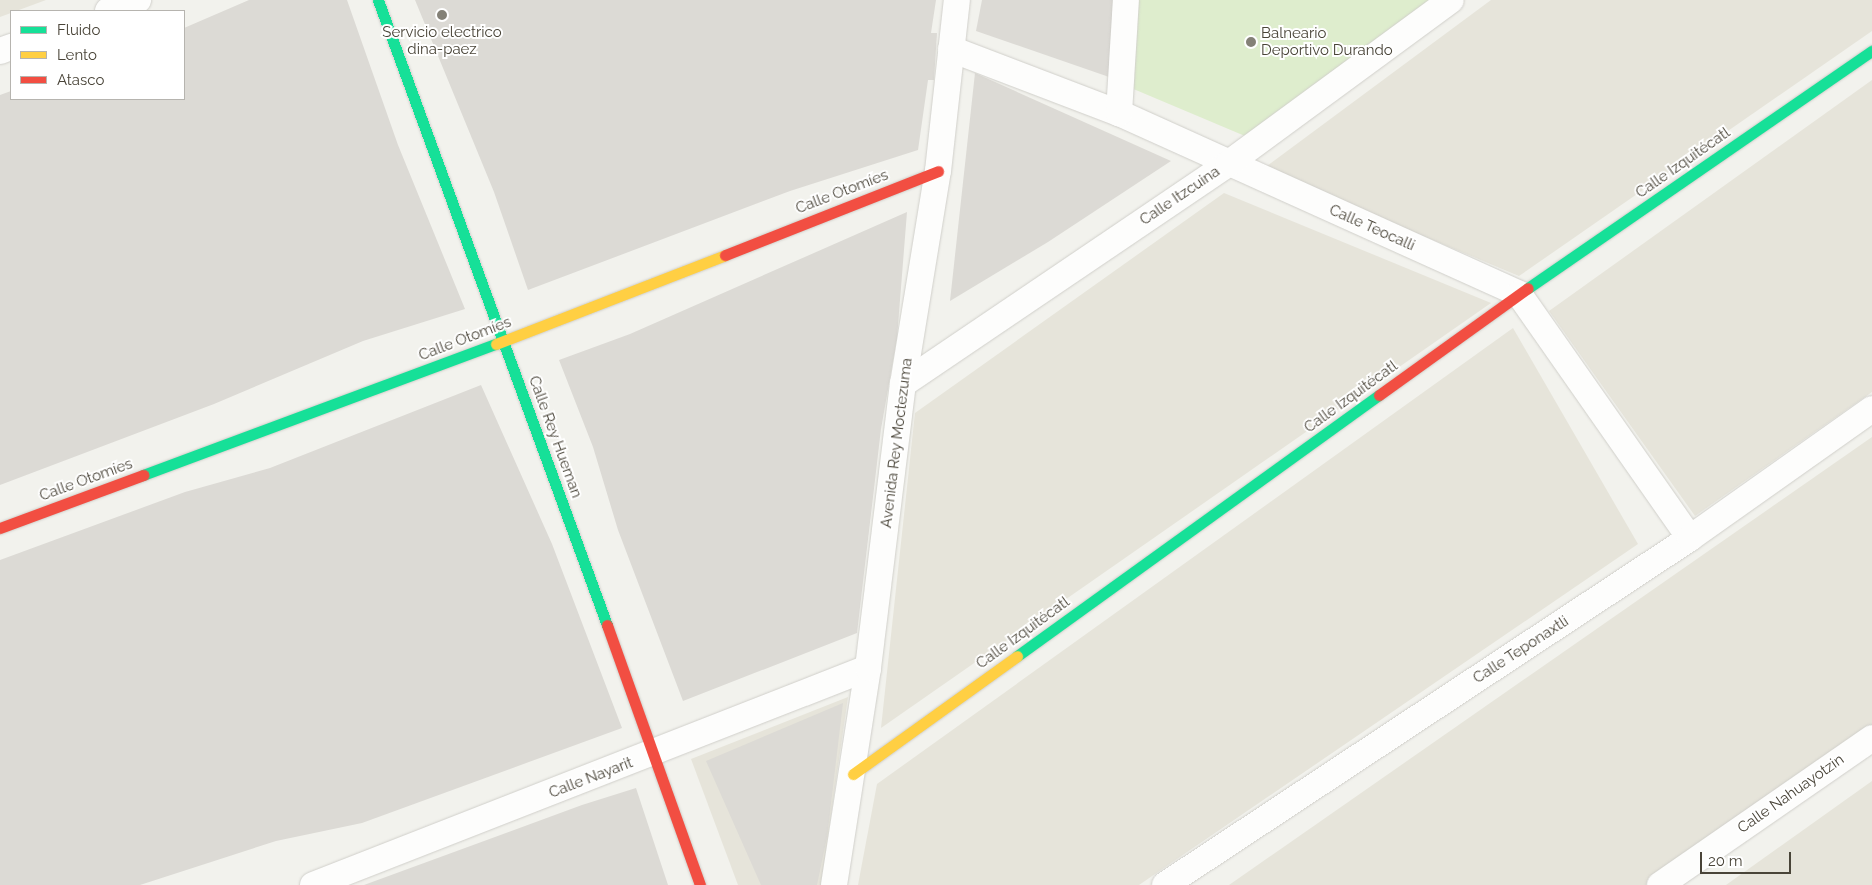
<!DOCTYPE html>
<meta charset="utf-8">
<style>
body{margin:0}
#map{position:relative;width:1872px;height:885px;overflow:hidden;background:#f2f2ed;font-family:Raleway,sans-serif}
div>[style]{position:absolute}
.residential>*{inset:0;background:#e6e4da}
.green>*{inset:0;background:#deedcd}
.building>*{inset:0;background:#dcdad5}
.roads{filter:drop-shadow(0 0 1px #d0cfca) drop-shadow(0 0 1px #d0cfca)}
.street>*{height:26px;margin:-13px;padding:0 13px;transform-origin:13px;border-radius:13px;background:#fdfdfc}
.fast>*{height:11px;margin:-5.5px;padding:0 5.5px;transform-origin:5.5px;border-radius:5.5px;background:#16e098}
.slow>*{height:11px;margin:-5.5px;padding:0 5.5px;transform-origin:5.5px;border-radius:5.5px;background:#ffcf43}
.jam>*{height:11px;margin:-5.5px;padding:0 5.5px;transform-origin:5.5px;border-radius:5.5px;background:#f24e42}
.dots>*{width:14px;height:14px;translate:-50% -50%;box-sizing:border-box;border:2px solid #fff;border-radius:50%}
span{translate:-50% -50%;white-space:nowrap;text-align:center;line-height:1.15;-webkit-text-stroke:4px #fff;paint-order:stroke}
.poi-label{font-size:15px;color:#494438}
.left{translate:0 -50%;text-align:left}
.street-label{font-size:15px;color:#494438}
.legend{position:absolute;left:10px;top:10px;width:175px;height:90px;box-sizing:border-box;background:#fff;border:1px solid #b6b4af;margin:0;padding:6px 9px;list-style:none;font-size:15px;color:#494438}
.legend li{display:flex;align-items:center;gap:10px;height:25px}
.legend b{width:25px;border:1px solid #b6b4af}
.scale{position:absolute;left:1700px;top:852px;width:91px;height:22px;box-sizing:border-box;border:2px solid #494438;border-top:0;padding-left:6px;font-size:15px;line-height:18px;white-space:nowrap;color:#494438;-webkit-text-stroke:4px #fff;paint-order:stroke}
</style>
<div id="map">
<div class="residential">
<i style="clip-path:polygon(0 0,46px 0,0 17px)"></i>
<i style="clip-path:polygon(1491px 0,1872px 0,1872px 31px,1519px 276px,1263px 169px)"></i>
<i style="clip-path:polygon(1872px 80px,1872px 392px,1695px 516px,1549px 311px)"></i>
<i style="clip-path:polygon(1224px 193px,1491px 303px,881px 728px,915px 413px)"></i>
<i style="clip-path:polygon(1513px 328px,1638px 544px,1139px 885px,858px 885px,877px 784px)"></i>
<i style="clip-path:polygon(1872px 437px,1872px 730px,1651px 885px,1229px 885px)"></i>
<i style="clip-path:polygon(848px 697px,821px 885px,738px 885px,691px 759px)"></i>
<i style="clip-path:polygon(1872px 781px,1872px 885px,1726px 885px)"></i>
</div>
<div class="green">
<i style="clip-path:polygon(1129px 0,1434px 0,1245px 136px,1124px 85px)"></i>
</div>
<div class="building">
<i style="clip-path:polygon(249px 0,347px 0,398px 145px,465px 309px,363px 341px,214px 404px,0 485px,0 95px,11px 91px,11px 99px,184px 99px,184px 28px)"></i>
<i style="clip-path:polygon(415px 0,936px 0,931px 33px,937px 33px,934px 80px,928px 80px,918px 150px,790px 191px,528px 290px,494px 192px)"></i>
<i style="clip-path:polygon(982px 0,1117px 0,1112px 78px,976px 31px)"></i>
<i style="clip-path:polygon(975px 73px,1171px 161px,1048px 242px,950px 301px)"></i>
<i style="clip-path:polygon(907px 212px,897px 338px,881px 429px,857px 633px,683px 701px,618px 530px,593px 447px,559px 360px,630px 334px)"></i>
<i style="clip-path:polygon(481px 385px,552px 544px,622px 728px,362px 823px,276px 841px,140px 885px,0 885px,0 560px,185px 492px,270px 468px)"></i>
<i style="clip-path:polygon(843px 703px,827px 837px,817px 885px,761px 885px,706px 761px)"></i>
<i style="clip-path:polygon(636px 788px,668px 885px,364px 885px,582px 805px)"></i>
</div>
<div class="roads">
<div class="street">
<i style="left:108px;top:11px;width:32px;rotate:-20deg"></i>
<i style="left:951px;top:49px;width:180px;rotate:20.9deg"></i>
<i style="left:1119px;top:113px;width:439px;rotate:24.3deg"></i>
<i style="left:1519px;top:294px;width:298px;rotate:55deg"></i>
<i style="left:0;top:51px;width:12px;rotate:-20deg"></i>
<i style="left:1119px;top:113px;width:113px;rotate:-86.5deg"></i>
<i style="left:903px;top:384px;width:394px;rotate:-34.1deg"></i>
<i style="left:1229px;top:163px;width:275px;rotate:-36.3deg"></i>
<i style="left:313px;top:885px;width:596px;rotate:-21.36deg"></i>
<i style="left:834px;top:885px;width:220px;rotate:-81.1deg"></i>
<i style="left:868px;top:668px;width:286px;rotate:-83deg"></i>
<i style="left:903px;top:384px;width:216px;rotate:-80.7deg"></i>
<i style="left:938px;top:171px;width:172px;rotate:-83.7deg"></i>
<i style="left:1165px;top:885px;width:629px;rotate:-33.46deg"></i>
<i style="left:1690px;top:538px;width:223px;rotate:-35.3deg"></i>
<i style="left:1660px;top:885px;width:258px;rotate:-34.7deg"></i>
</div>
<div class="fast">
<i style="left:378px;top:0;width:666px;rotate:69.88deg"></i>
<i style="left:1528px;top:288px;width:418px;rotate:-34.6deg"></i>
<i style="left:143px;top:475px;width:377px;rotate:-20.4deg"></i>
<i style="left:1017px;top:656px;width:446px;rotate:-35.8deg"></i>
</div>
<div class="slow">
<i style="left:496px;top:344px;width:246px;rotate:-21.2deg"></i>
<i style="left:853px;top:774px;width:202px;rotate:-35.7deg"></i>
</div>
<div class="jam">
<i style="left:725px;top:255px;width:229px;rotate:-21.5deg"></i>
<i style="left:1379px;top:395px;width:183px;rotate:-35.7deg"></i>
<i style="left:0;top:528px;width:153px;rotate:-20.3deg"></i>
<i style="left:607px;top:625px;width:276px;rotate:70.3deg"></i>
</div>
</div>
<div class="dots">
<i style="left:442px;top:15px;background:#848177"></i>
<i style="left:1251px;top:42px;background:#848177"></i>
</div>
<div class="poi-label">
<span style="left:442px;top:41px">Servicio electrico<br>dina-paez</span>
<span class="left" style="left:1261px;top:42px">Balneario<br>Deportivo Durando</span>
</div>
<div class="street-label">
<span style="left:1683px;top:163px;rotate:-35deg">Calle Izquitécatl</span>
<span style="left:842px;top:192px;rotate:-21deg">Calle Otomíes</span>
<span style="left:1180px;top:196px;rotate:-34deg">Calle Itzcuina</span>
<span style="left:1372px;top:228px;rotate:24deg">Calle Teocalli</span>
<span style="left:465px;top:339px;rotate:-21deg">Calle Otomíes</span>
<span style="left:1351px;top:397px;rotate:-36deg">Calle Izquitécatl</span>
<span style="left:555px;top:437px;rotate:70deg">Calle Rey Hueman</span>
<span style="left:897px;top:443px;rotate:-83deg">Avenida Rey Moctezuma</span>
<span style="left:86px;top:480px;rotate:-20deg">Calle Otomíes</span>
<span style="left:1023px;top:633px;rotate:-36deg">Calle Izquitécatl</span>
<span style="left:1521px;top:650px;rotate:-33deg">Calle Teponaxtli</span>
<span style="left:591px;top:778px;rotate:-21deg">Calle Nayarit</span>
<span style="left:1791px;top:794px;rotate:-35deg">Calle Nahuayotzin</span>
</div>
<ul class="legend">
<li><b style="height:6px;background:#16e098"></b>Fluido</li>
<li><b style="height:6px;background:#ffcf43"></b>Lento</li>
<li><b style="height:6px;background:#f24e42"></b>Atasco</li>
</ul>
<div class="scale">20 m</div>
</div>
